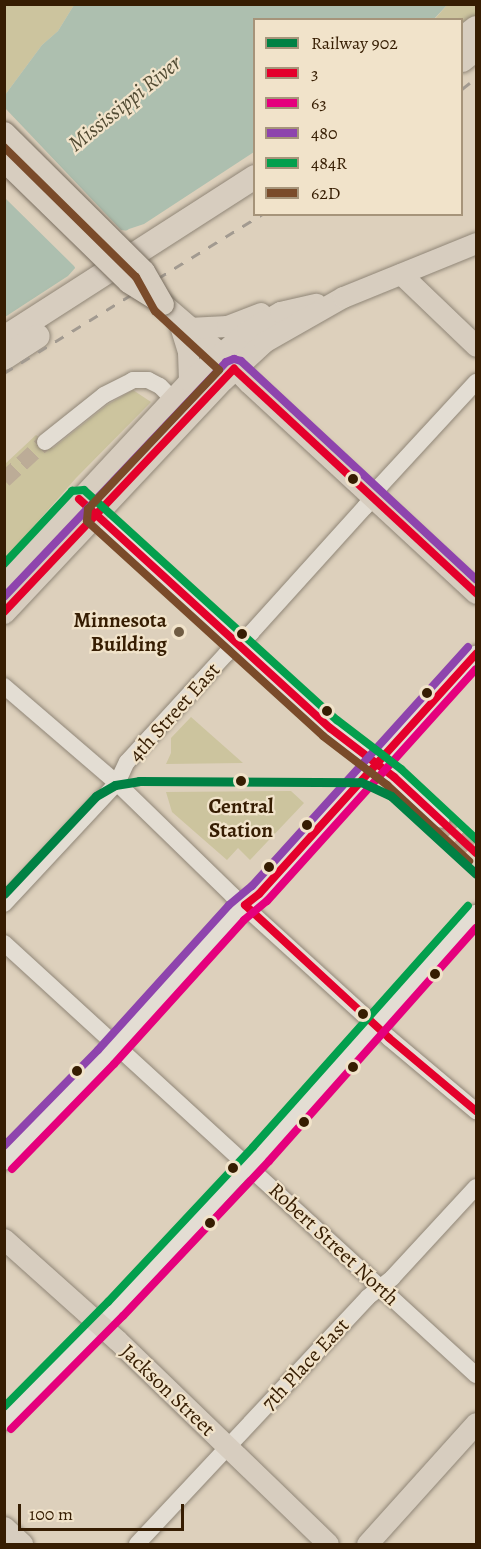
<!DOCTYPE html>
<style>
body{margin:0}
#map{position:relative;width:481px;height:1549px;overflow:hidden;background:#ddd0bc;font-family:Alegreya,serif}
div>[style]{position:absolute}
.green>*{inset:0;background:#ccc49e}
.water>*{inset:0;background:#adbfaf}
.pier>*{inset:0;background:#ddd0bc}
.minor-tunnel>*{height:16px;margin-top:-8px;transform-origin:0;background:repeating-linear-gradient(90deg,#bcac97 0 16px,transparent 0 24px)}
.roads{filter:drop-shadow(0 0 2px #908677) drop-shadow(0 0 2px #908677)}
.minor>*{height:16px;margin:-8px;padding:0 8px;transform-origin:8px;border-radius:8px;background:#e3ddd3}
.major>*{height:21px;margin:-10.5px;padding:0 10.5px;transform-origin:10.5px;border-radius:10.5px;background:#d7cdbf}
.highway>*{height:24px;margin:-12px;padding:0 12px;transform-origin:12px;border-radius:12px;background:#d7cdbf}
.rail>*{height:3px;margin-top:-1.5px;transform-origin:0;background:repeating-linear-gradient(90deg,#a29a90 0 10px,transparent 0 20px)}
.bridges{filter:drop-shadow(0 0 2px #786d5f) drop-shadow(0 0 2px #786d5f)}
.major-bridge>*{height:21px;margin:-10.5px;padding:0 10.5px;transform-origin:10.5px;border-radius:10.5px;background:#d7cdbf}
.bus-1>*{height:8px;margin:-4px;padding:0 4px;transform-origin:4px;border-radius:4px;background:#e4002b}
.bus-2>*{height:8px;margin:-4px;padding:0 4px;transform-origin:4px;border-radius:4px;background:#e5007d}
.bus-3>*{height:8px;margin:-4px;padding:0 4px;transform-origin:4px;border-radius:4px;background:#8e44ad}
.bus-4>*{height:8px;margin:-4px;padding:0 4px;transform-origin:4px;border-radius:4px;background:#039f4d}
.bus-5>*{height:8px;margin:-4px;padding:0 4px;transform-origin:4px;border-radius:4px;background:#7a4b2a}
.rail-1>*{height:9px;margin:-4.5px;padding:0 4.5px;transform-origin:4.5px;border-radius:4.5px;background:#008144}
.dots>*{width:16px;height:16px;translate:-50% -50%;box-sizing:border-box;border:3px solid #f1e3ca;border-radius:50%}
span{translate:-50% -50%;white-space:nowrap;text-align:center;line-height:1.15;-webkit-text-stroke:4.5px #f1e3ca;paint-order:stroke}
.poi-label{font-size:21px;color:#361d02;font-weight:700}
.right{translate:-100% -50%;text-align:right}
.street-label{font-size:21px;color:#361d02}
.stop-label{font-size:21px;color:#361d02;font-weight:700}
.water-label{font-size:22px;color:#534c34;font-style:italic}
.frame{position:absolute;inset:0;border:6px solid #361d02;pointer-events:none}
.legend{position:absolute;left:253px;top:18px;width:210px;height:198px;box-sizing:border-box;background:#f1e3ca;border:2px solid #a6947a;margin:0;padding:8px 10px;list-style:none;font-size:18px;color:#361d02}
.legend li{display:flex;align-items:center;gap:12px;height:30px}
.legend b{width:30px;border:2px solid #a6947a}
.scale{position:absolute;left:18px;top:1504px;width:166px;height:27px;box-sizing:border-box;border:3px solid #361d02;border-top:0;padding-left:8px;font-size:18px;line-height:21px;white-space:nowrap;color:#361d02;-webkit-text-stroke:4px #f1e3ca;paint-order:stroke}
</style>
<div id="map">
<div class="green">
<i style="clip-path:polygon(4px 5px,74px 5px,58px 31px,42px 45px,5px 95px)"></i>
<i style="clip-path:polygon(447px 5px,476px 5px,476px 18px,462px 29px,462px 20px,434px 20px)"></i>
<i style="clip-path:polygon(133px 390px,151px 402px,76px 478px,5px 559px,5px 464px,36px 435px,53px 448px,107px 405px)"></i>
<i style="clip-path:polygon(191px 717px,243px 763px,166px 764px,171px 753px,171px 738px)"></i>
<i style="clip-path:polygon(291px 791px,304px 803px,250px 860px,238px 848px,227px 860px,172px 812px,166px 792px)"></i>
</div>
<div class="water">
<i style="clip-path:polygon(74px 5px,447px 5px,434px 19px,255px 20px,254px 152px,144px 224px,129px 229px,84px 258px,68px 276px,5px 317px,5px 95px,42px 45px,58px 31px)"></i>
</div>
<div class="pier">
<i style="clip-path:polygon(5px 108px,121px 230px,129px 231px,86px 260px,77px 271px,74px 266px,4px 197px)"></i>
</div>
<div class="minor-tunnel">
<i style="left:4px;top:480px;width:56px;rotate:-42.8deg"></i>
<i style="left:442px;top:820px;width:47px;rotate:44.1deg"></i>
</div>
<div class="roads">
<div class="minor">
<i style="left:45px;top:442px;width:75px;rotate:-38.5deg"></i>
<i style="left:104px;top:395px;width:33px;rotate:-27deg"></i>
<i style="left:133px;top:380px;width:15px"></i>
<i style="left:148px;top:380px;width:13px;rotate:27deg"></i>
<i style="left:160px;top:386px;width:42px;rotate:46deg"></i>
<i style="left:87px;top:507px;width:328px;rotate:42.3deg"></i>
<i style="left:330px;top:728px;width:81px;rotate:37.4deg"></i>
<i style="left:394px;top:777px;width:64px;rotate:41.9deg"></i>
<i style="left:4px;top:686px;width:150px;rotate:40.7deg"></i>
<i style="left:118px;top:784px;width:161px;rotate:44.2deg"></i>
<i style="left:233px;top:896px;width:211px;rotate:42.3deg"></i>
<i style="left:389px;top:1038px;width:114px;rotate:40deg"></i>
<i style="left:4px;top:904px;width:166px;rotate:-47deg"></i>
<i style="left:117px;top:783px;width:23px;rotate:-65deg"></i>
<i style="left:127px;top:762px;width:147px;rotate:-47.5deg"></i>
<i style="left:226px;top:654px;width:33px;rotate:-40deg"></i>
<i style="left:251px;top:633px;width:170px;rotate:-47.9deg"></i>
<i style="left:365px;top:507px;width:26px;rotate:-54deg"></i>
<i style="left:380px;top:486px;width:142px;rotate:-47.3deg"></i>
<i style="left:4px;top:943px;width:640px;rotate:42.47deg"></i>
<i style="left:4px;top:1162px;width:146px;rotate:-45.8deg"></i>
<i style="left:106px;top:1057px;width:195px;rotate:-47.9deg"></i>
<i style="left:237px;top:912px;width:28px;rotate:-39deg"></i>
<i style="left:259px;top:894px;width:324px;rotate:-47.9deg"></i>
<i style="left:4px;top:1422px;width:159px;rotate:-45.3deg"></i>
<i style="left:116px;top:1309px;width:179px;rotate:-47.5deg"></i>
<i style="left:237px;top:1177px;width:33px;rotate:-44deg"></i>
<i style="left:261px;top:1154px;width:323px;rotate:-48.3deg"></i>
<i style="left:137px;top:1544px;width:338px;rotate:-46.9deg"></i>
<i style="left:368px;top:1297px;width:31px;rotate:-38deg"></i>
<i style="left:392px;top:1278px;width:124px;rotate:-47.3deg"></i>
</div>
<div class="major">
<i style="left:401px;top:274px;width:104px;rotate:43.8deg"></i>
<i style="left:163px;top:304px;width:75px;rotate:40.7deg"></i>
<i style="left:220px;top:353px;width:42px;rotate:46deg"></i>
<i style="left:249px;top:383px;width:309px;rotate:42.8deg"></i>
<i style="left:178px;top:319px;width:34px;rotate:73deg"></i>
<i style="left:188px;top:352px;width:29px;rotate:88deg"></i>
<i style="left:188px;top:328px;width:39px;rotate:-3deg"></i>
<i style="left:227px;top:326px;width:36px;rotate:-21deg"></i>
<i style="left:4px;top:580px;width:272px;rotate:-47.1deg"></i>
<i style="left:189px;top:381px;width:77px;rotate:-40.8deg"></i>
<i style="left:247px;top:331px;width:38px;rotate:-30deg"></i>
<i style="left:280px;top:312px;width:37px;rotate:-13deg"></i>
<i style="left:4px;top:613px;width:320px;rotate:-46.8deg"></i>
<i style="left:223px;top:380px;width:56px;rotate:-42.8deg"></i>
<i style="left:264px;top:342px;width:91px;rotate:-29.7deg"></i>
<i style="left:343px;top:297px;width:144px;rotate:-22.1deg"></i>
<i style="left:4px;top:1239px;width:152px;rotate:41.8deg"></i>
<i style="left:117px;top:1340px;width:293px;rotate:44deg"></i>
<i style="left:4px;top:1527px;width:25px;rotate:43deg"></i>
<i style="left:367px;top:1544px;width:163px;rotate:-48deg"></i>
</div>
<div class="highway">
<i style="left:462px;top:39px;width:18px;rotate:-38deg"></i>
<i style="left:462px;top:60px;width:18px;rotate:-38deg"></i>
<i style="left:4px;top:338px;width:298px;rotate:-32.7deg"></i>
<i style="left:4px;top:358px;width:40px;rotate:-32.9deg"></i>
</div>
</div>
<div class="rail">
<i style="left:462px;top:89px;width:18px;rotate:-38deg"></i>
<i style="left:4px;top:373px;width:303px;rotate:-31.6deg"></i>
</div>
<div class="bridges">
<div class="major-bridge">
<i style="left:4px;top:132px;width:197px;rotate:44.8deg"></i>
<i style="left:144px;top:271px;width:38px;rotate:60deg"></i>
<i style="left:4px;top:161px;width:173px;rotate:44.3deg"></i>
<i style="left:128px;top:282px;width:38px;rotate:32deg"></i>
</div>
</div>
<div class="bus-1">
<i style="left:234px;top:369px;width:330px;rotate:42.8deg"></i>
<i style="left:79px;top:499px;width:340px;rotate:42.4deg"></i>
<i style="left:330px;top:728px;width:81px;rotate:37.4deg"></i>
<i style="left:394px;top:777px;width:112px;rotate:42.8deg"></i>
<i style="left:4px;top:612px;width:335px;rotate:-46.6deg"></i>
<i style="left:245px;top:905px;width:18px;rotate:-38deg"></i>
<i style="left:259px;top:894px;width:324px;rotate:-47.9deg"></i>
<i style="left:245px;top:905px;width:196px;rotate:42.7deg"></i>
<i style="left:389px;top:1038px;width:114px;rotate:40deg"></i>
</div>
<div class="bus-2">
<i style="left:12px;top:1169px;width:146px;rotate:-45.8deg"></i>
<i style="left:114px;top:1064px;width:194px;rotate:-47.9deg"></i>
<i style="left:244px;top:920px;width:30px;rotate:-40deg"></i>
<i style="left:267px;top:901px;width:312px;rotate:-48deg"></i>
<i style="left:11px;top:1429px;width:159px;rotate:-45.3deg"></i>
<i style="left:123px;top:1316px;width:213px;rotate:-46.7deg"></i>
<i style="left:269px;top:1161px;width:312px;rotate:-48.4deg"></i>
</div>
<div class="bus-3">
<i style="left:4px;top:597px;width:323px;rotate:-46.6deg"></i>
<i style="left:226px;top:362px;width:9px;rotate:-21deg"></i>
<i style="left:234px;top:359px;width:7px;rotate:16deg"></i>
<i style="left:241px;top:361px;width:321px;rotate:42.9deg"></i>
<i style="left:4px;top:1146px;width:134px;rotate:-45.6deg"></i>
<i style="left:98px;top:1050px;width:195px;rotate:-47.9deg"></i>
<i style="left:229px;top:905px;width:30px;rotate:-40deg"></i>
<i style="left:252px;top:886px;width:322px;rotate:-47.9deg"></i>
</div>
<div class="bus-4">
<i style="left:4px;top:564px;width:100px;rotate:-47deg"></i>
<i style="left:72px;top:491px;width:12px;rotate:-5deg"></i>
<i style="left:84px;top:490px;width:342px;rotate:42.3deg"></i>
<i style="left:337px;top:720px;width:81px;rotate:37.4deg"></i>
<i style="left:401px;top:769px;width:103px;rotate:43deg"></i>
<i style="left:4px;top:1407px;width:148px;rotate:-45.3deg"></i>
<i style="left:108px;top:1302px;width:212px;rotate:-46.9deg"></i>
<i style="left:253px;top:1147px;width:323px;rotate:-48.3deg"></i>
</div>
<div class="bus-5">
<i style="left:4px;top:147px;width:185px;rotate:44.6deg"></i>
<i style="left:136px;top:277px;width:39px;rotate:61deg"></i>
<i style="left:155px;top:311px;width:87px;rotate:42.7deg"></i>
<i style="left:219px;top:370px;width:191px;rotate:133.3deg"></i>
<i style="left:88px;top:509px;width:12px;rotate:95deg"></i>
<i style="left:87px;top:521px;width:319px;rotate:42.3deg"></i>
<i style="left:323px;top:736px;width:81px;rotate:37.4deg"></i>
<i style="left:387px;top:785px;width:112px;rotate:42.8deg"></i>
</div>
<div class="rail-1">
<i style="left:4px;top:894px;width:134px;rotate:-46.8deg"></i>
<i style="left:96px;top:796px;width:22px;rotate:-30deg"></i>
<i style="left:115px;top:785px;width:24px;rotate:-9deg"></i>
<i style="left:139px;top:781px;width:222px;rotate:0.3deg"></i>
<i style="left:361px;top:782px;width:33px;rotate:25deg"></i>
<i style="left:391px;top:796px;width:115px;rotate:42.5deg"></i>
</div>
<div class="dots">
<i style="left:353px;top:479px;background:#361d02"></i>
<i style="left:179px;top:632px;background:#705c43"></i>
<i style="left:242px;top:634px;background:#361d02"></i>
<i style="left:427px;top:693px;background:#361d02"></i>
<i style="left:327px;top:711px;background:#361d02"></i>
<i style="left:241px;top:781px;background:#361d02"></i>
<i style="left:307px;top:825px;background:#361d02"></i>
<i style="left:269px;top:867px;background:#361d02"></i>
<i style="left:435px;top:974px;background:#361d02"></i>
<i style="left:363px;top:1014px;background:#361d02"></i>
<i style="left:353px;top:1067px;background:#361d02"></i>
<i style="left:77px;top:1071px;background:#361d02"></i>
<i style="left:304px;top:1122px;background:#361d02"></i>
<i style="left:233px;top:1168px;background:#361d02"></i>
<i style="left:210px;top:1223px;background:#361d02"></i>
</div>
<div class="poi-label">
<span class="right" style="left:167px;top:632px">Minnesota<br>Building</span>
</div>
<div class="street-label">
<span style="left:174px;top:712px;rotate:-48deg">4th Street East</span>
<span style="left:334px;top:1244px;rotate:43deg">Robert Street North</span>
<span style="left:305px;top:1364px;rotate:-47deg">7th Place East</span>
<span style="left:168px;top:1390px;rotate:44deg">Jackson Street</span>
</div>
<div class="stop-label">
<span style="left:241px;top:818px">Central<br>Station</span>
</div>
<div class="water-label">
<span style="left:125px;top:104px;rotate:-39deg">Mississippi River</span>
</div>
<div class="frame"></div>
<ul class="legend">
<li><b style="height:8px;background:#008144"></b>Railway 902</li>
<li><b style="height:8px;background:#e4002b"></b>3</li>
<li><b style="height:8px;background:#e5007d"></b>63</li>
<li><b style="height:8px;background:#8e44ad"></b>480</li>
<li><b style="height:8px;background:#039f4d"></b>484R</li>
<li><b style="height:8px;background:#7a4b2a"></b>62D</li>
</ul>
<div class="scale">100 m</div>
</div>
